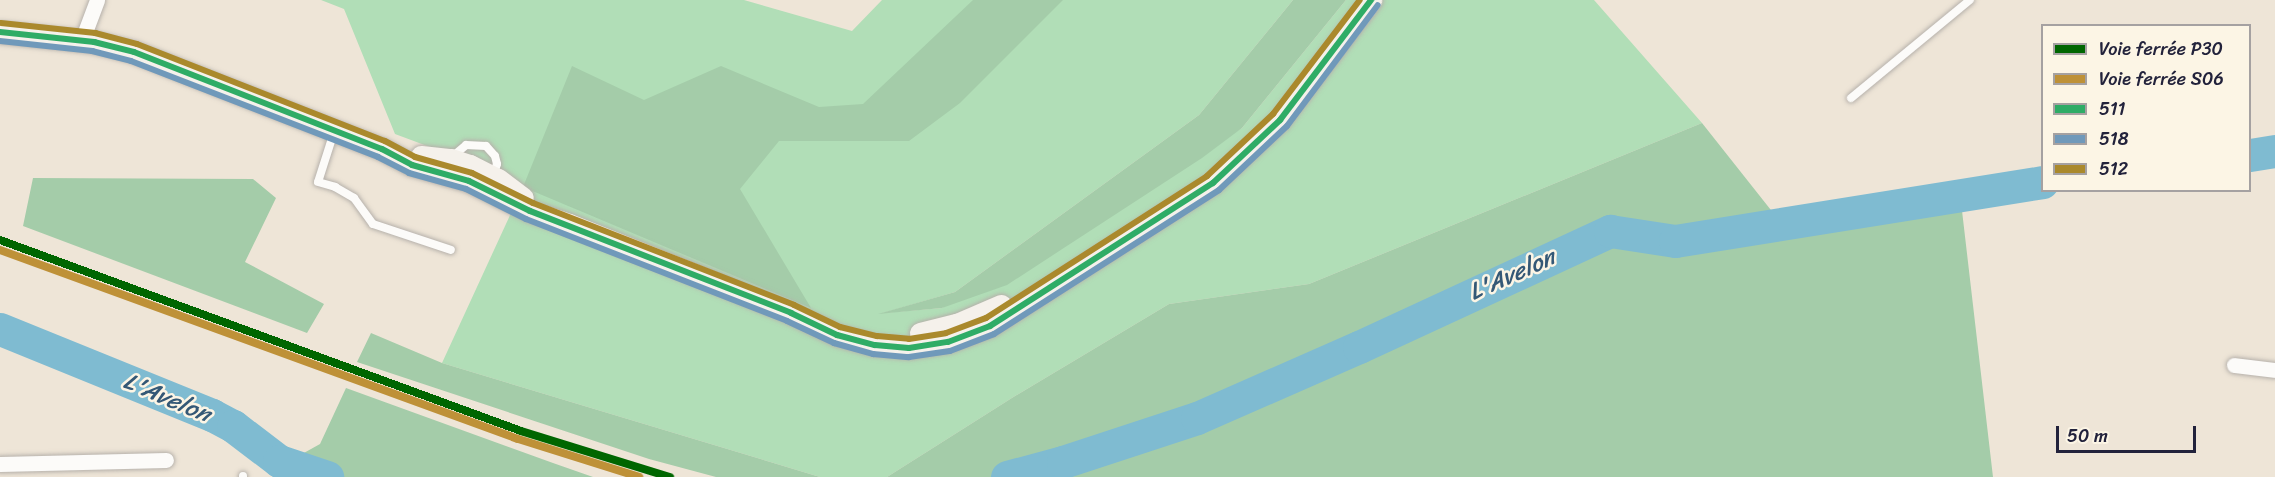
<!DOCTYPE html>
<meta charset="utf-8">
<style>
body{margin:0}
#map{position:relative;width:2275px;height:477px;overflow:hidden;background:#eee5d7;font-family:Sriracha,sans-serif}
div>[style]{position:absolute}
.green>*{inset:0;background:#b1deb7}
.forest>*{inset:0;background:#a4cca9}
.river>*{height:33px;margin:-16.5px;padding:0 16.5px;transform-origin:16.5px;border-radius:16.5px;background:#7fbbd1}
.roads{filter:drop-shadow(0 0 2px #b6b1ab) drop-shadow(0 0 2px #b6b1ab)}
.service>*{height:8px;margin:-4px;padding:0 4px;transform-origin:4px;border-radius:4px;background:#fcfbf9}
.minor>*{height:15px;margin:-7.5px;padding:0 7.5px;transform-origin:7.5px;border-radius:7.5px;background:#fcfbf9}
.secondary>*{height:21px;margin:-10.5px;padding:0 10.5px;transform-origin:10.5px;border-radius:10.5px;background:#f5f1eb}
.bus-1>*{height:6px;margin:-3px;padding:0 3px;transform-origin:3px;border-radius:3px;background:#2fac66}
.bus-2>*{height:6px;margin:-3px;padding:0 3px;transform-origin:3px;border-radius:3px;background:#7099ba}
.bus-3>*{height:6px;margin:-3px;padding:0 3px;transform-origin:3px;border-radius:3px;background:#aa892c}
.rail-1>*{height:8px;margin:-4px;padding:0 4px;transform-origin:4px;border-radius:4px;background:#060}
.rail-2>*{height:8px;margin:-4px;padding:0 4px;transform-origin:4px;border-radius:4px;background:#be9138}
span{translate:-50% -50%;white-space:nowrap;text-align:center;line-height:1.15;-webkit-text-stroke:5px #fcf5e5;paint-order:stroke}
.water-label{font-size:24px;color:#345876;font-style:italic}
.legend{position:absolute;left:2041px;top:24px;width:210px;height:168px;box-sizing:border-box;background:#fcf5e5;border:2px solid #a5a1a1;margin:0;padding:8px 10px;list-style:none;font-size:18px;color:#22223b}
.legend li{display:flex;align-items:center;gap:12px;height:30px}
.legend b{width:30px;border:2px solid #a5a1a1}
.scale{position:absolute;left:2056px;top:426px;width:140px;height:27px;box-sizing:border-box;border:3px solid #22223b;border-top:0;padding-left:8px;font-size:18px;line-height:21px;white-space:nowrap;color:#22223b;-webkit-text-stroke:4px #fcf5e5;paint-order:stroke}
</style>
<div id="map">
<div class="green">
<i style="clip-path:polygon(321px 0,744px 0,852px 31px,882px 0,1293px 0,1199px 115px,955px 292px,883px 313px,942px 308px,1242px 128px,1346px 0,1594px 0,1702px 123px,1309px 284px,1169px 304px,1015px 396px,887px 477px,820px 477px,442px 363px,523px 187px,454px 156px,395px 134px,344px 9px)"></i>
</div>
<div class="forest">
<i style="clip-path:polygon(973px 0,1063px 0,960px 103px,909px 141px,779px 141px,740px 189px,811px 308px,523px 187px,572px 66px,644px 100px,721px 66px,819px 107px,863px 104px)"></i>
<i style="clip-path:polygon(1293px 0,1346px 0,1242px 128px,1202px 158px,1007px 285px,942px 308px,878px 314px,955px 292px,1199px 115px)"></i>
<i style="clip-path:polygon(1702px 123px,1782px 224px,1961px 202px,1993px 477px,887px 477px,1015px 396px,1169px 304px,1309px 284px)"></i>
<i style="clip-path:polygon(33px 178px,253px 179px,276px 198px,245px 262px,324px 304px,307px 333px,23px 226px)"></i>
<i style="clip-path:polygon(371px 333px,442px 363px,820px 477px,716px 477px,649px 459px,357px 362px)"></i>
<i style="clip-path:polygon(346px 388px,553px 463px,593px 477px,274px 477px,302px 454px,320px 444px)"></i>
</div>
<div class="river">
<i style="left:2250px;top:155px;width:25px;rotate:-9deg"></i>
<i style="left:0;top:329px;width:229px;rotate:22.1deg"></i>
<i style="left:212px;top:415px;width:24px;rotate:28deg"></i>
<i style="left:233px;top:426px;width:58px;rotate:37.3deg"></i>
<i style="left:279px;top:461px;width:51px;rotate:18.4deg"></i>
<i style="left:1007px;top:477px;width:58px;rotate:-15deg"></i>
<i style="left:1063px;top:462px;width:141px;rotate:-18.2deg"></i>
<i style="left:1197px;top:418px;width:177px;rotate:-23.7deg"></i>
<i style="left:1359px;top:347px;width:277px;rotate:-24.8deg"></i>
<i style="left:1610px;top:231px;width:66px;rotate:8.7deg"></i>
<i style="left:1675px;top:241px;width:372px;rotate:-9.1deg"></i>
</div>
<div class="roads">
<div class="service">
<i style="left:1851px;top:98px;width:154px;rotate:-39.5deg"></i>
<i style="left:334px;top:132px;width:52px;rotate:107.7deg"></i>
<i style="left:318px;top:182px;width:18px;rotate:16deg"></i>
<i style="left:335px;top:187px;width:22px;rotate:30deg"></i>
<i style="left:354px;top:198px;width:32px;rotate:54deg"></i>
<i style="left:373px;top:224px;width:82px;rotate:18.4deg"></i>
<i style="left:453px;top:156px;width:17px;rotate:-40deg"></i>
<i style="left:466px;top:145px;width:20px;rotate:3deg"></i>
<i style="left:486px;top:146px;width:13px;rotate:48deg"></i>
<i style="left:495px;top:156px;width:8px;rotate:76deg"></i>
<i style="left:497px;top:164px;width:13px;rotate:108deg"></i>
<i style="left:243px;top:477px;width:1px;rotate:-90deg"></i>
</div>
<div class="minor">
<i style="left:82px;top:40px;width:43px;rotate:-69.4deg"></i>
<i style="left:2234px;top:365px;width:41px;rotate:7deg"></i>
<i style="left:0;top:464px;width:166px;rotate:-1.4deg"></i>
</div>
<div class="secondary">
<i style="left:0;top:32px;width:95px;rotate:6.1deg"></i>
<i style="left:94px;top:42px;width:41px;rotate:14deg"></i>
<i style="left:134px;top:52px;width:266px;rotate:21.4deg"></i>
<i style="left:382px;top:149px;width:34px;rotate:28deg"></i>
<i style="left:412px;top:165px;width:59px;rotate:15.7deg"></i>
<i style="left:469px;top:181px;width:68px;rotate:26.2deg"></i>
<i style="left:530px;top:211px;width:41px;rotate:18.4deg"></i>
<i style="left:569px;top:224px;width:239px;rotate:21.8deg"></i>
<i style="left:791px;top:313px;width:51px;rotate:25.6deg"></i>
<i style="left:837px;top:335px;width:39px;rotate:15deg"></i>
<i style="left:875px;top:345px;width:34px;rotate:5deg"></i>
<i style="left:909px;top:348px;width:39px;rotate:-9deg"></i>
<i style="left:948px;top:342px;width:45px;rotate:-20.9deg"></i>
<i style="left:990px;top:326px;width:265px;rotate:-32.7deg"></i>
<i style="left:1213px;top:183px;width:92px;rotate:-43.2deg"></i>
<i style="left:1280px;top:120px;width:151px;rotate:-52.8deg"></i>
<i style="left:421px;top:156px;width:30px;rotate:6deg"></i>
<i style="left:451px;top:159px;width:20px;rotate:18deg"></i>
<i style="left:470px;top:165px;width:31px;rotate:27deg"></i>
<i style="left:498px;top:179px;width:31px;rotate:37deg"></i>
<i style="left:920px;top:333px;width:38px;rotate:-14deg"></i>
<i style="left:957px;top:324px;width:48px;rotate:-23.4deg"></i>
</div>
</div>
<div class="bus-1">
<i style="left:0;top:32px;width:95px;rotate:6.1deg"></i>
<i style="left:94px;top:42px;width:41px;rotate:14deg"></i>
<i style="left:134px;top:52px;width:266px;rotate:21.4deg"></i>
<i style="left:382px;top:149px;width:34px;rotate:28deg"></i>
<i style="left:412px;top:165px;width:59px;rotate:15.7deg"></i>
<i style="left:469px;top:181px;width:68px;rotate:26.2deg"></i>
<i style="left:530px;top:211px;width:280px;rotate:21.3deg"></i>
<i style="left:791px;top:313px;width:51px;rotate:25.6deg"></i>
<i style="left:837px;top:335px;width:39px;rotate:15deg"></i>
<i style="left:875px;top:345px;width:34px;rotate:5deg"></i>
<i style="left:909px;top:348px;width:39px;rotate:-9deg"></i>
<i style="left:948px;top:342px;width:45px;rotate:-20.9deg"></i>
<i style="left:990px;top:326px;width:265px;rotate:-32.7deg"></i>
<i style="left:1213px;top:183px;width:92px;rotate:-43.2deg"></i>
<i style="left:1280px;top:120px;width:151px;rotate:-52.8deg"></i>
</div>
<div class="bus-2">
<i style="left:0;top:41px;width:93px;rotate:6.2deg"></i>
<i style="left:92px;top:51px;width:40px;rotate:14.4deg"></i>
<i style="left:131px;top:61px;width:265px;rotate:21.2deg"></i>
<i style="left:378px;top:157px;width:35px;rotate:27deg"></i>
<i style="left:409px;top:173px;width:59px;rotate:15.7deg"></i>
<i style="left:466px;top:189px;width:67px;rotate:26.6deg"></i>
<i style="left:526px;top:219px;width:280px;rotate:21.3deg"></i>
<i style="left:787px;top:321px;width:52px;rotate:25.1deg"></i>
<i style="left:834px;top:343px;width:41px;rotate:15.8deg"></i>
<i style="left:873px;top:354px;width:36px;rotate:5deg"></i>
<i style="left:909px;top:357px;width:41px;rotate:-8.3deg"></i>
<i style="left:950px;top:351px;width:47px;rotate:-21.1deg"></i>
<i style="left:994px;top:334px;width:267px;rotate:-32.6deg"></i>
<i style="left:1219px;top:190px;width:93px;rotate:-43.3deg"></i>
<i style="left:1287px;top:126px;width:151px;rotate:-53.1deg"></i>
</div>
<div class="bus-3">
<i style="left:1px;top:23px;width:95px;rotate:6.1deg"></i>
<i style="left:95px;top:33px;width:43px;rotate:14.7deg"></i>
<i style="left:137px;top:44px;width:266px;rotate:21.4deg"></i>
<i style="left:385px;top:141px;width:34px;rotate:28deg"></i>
<i style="left:415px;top:157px;width:59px;rotate:15.7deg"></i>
<i style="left:472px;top:173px;width:68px;rotate:26.2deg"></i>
<i style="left:533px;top:203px;width:280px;rotate:21.3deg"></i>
<i style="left:794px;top:305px;width:51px;rotate:25.6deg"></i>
<i style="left:840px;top:327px;width:38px;rotate:14deg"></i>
<i style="left:877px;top:336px;width:32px;rotate:5deg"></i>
<i style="left:909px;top:339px;width:37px;rotate:-9deg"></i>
<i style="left:946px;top:333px;width:43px;rotate:-20.6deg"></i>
<i style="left:986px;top:318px;width:263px;rotate:-32.7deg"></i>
<i style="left:1207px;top:176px;width:91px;rotate:-43.2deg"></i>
<i style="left:1273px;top:114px;width:143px;rotate:-52.7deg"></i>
</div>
<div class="rail-1">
<i style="left:0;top:240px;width:555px;rotate:20.13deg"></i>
<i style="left:521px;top:431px;width:156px;rotate:17.2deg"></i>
</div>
<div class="rail-2">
<i style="left:0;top:250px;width:551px;rotate:20.05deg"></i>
<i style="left:518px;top:439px;width:127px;rotate:17.4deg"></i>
</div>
<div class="water-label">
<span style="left:1512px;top:275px;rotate:-24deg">L'Avelon</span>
<span style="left:167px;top:398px;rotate:23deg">L'Avelon</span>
</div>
<ul class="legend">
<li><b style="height:8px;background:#060"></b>Voie ferrée P30</li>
<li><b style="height:8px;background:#be9138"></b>Voie ferrée S06</li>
<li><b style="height:8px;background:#2fac66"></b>511</li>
<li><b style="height:8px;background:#7099ba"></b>518</li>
<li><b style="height:8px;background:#aa892c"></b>512</li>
</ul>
<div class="scale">50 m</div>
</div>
